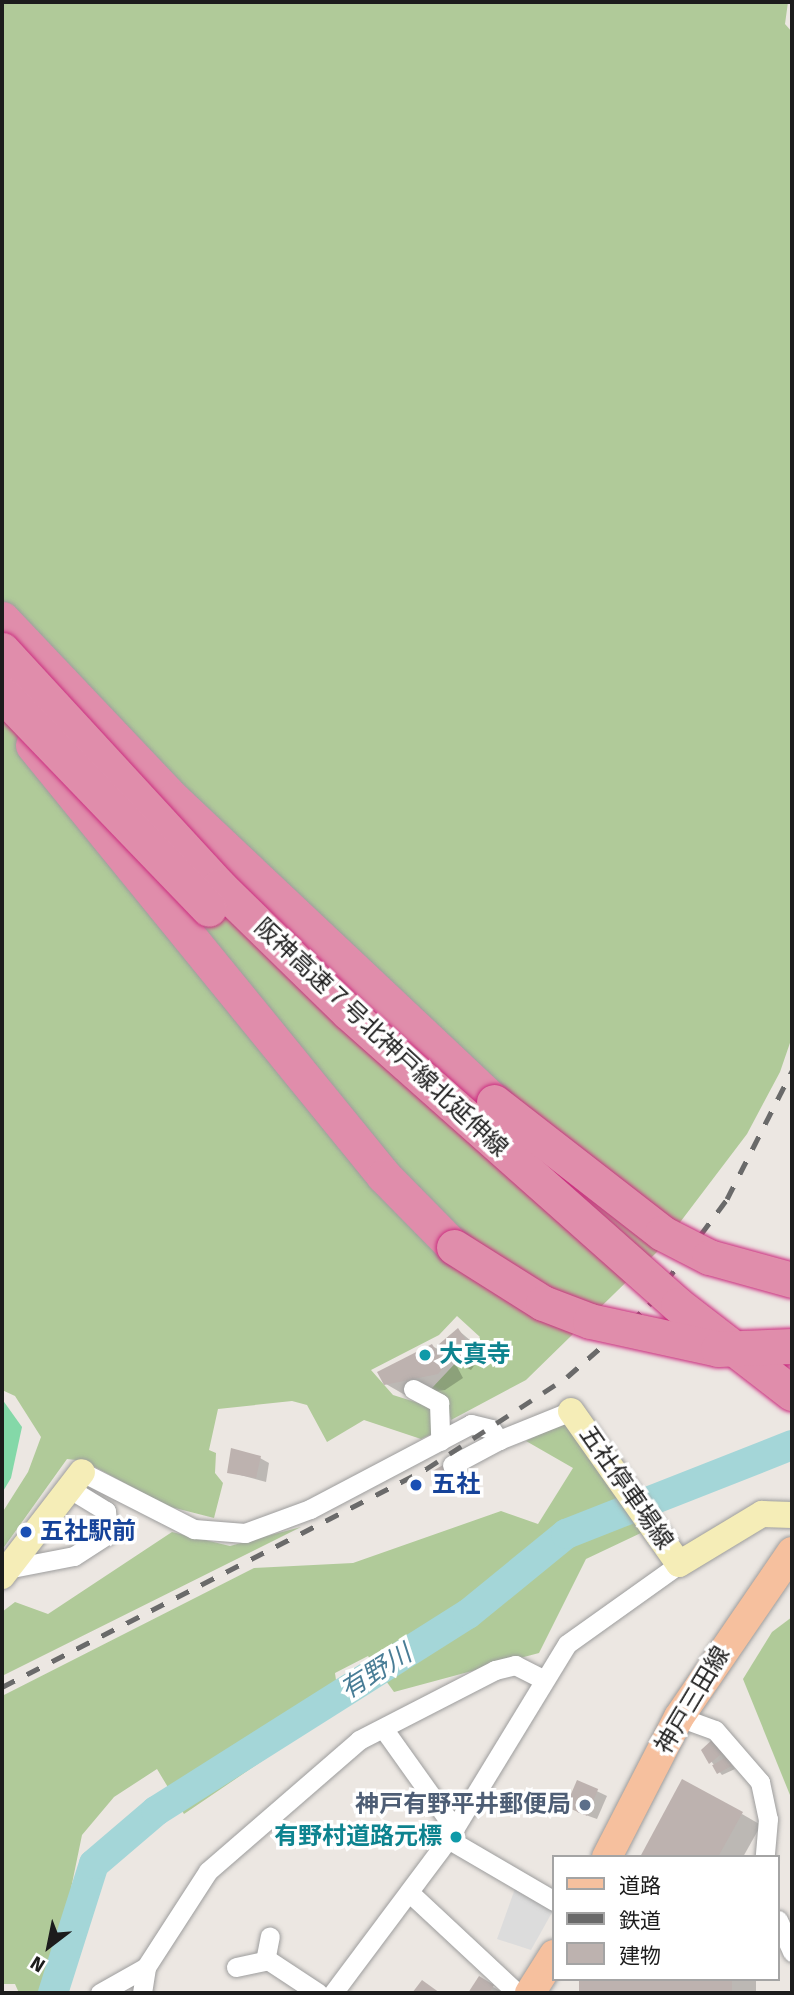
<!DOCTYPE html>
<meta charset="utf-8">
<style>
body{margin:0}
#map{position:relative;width:794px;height:1995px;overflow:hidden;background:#ece7e2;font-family:"Fira Sans","Noto Sans JP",sans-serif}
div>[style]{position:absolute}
.forest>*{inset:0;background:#b0ca99}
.pitch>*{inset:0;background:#84d8a8}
.parking>*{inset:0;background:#dcdcdc}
.shadow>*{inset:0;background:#0003;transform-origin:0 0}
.river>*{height:30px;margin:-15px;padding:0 15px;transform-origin:15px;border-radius:15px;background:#a4d6d8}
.building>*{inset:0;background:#bdb2af;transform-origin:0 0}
.roads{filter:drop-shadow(0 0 2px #9d9d9d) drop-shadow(0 0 2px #9d9d9d)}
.street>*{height:19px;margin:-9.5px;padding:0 9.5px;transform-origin:9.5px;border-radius:9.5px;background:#fff}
.secondary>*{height:26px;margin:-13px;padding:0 13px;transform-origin:13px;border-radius:13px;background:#f5edb7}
.primary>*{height:30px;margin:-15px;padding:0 15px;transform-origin:15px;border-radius:15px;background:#f6c09e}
.highway>*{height:35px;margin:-17.5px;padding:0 17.5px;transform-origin:17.5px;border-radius:17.5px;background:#e08dab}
.rail>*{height:5px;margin-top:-2.5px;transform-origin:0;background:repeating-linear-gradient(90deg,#6a6a6a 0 14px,transparent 0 28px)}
.bridges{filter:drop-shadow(0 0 2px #cb2e80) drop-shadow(0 0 2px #cb2e80)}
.highway-bridge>*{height:35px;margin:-17.5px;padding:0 17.5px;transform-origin:17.5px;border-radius:17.5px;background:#e08dab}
.dots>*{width:19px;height:19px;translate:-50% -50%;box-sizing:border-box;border:4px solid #fff;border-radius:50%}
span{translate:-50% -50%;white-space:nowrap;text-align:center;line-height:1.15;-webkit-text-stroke:7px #fff;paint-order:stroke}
.street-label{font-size:24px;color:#1c1c1c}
.culture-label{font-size:24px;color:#0d838f;font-weight:700}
.left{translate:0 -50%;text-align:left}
.right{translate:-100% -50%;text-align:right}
.transit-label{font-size:24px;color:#164399;font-weight:700}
.service-label{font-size:24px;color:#4e5e75;font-weight:700}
.water-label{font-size:26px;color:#497d96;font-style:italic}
.frame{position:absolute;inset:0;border:4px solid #1c1c1c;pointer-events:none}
.legend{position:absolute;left:552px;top:1855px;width:228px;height:126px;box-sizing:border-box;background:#fff;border:2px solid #a4a4a4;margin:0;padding:9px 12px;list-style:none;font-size:21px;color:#1c1c1c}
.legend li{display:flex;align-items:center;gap:14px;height:35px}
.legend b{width:35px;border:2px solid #a4a4a4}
.north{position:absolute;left:14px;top:1911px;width:70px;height:70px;-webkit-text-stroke:5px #fff;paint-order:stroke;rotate:212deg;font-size:19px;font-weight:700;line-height:28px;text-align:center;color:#1c1c1c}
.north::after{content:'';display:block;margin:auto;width:24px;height:32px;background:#1c1c1c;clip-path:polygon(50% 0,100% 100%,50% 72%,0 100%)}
</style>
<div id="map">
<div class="forest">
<i style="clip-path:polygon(2px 2px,788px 2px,785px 24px,792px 32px,792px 1037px,780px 1072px,747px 1134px,659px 1250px,526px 1380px,451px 1420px,446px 1402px,431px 1389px,480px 1337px,457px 1316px,439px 1335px,371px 1370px,393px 1395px,431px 1407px,434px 1433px,421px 1439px,364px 1420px,327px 1442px,307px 1405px,292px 1401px,218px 1409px,209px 1450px,216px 1453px,215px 1473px,223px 1483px,214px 1518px,167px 1506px,84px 1461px,67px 1459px,2px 1550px,2px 1513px,28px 1472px,41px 1437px,15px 1396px,2px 1390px)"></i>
<i style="clip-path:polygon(566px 1420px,643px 1532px,586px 1559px,539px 1653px,394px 1692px,368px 1656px,335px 1673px,340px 1708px,184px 1814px,157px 1769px,114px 1797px,82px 1835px,68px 1903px,77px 1941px,63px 1993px,19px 1993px,15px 1984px,2px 1984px,2px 1696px,254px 1568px,353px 1563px,501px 1511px,538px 1524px,573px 1468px,526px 1441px)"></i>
<i style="clip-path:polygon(301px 1527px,2px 1676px,2px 1612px,15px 1602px,48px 1614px,172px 1532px,230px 1546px)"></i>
<i style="clip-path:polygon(792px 1617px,792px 1800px,743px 1679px,772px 1632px)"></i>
</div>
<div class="pitch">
<i style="clip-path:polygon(2px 1399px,22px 1427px,11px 1478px,2px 1493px)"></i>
</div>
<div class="parking">
<i style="clip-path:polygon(516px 1886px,554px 1909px,531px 1950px,497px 1939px)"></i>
</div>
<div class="shadow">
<i style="clip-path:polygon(458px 1330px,484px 1352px,471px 1370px,454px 1361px,463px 1378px,445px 1390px,405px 1395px,386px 1384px,432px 1346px,447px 1354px)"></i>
<i style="clip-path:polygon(260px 1458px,269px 1463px,266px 1482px,229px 1472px)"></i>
<i style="clip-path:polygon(460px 1469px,467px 1483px,449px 1491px,439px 1486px)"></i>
<i style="clip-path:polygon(715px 1740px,735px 1769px,722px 1775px,703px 1751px)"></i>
<i style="clip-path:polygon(578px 1782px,607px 1796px,597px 1819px,577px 1812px)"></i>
<i style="clip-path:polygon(742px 1814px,761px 1825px,743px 1857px,642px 1857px)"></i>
<i style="clip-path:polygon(479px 1979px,502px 1992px,501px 1993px,470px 1993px)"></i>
<i style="left:581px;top:1979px;width:175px;height:14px"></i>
</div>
<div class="river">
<i style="left:53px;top:1993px;width:135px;rotate:-72.4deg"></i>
<i style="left:94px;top:1864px;width:82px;rotate:-40.5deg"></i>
<i style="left:156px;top:1811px;width:369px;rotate:-32.3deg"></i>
<i style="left:468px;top:1614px;width:127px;rotate:-39.2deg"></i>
<i style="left:566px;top:1534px;width:243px;rotate:-21.5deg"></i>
</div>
<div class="building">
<i style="clip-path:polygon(458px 1328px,466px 1340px,451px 1361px,438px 1345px)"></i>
<i style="clip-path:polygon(432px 1344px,445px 1366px,438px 1374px,384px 1385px,377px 1372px)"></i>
<i style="clip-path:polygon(231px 1448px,261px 1456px,256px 1478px,227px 1473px)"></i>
<i style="clip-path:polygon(450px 1461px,459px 1477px,438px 1487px,431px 1472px)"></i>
<i style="clip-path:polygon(714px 1738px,725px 1751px,709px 1764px,701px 1750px)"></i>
<i style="left:727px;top:1757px;width:10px;height:17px;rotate:61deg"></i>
<i style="clip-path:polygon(682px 1779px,743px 1812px,718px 1857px,640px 1857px)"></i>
<i style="left:577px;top:1780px;width:23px;height:29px;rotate:23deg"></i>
<i style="clip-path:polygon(479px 1976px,494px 1985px,489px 1993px,468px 1993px)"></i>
<i style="left:579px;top:1979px;width:153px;height:14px"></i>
<i style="clip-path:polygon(422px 1980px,440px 1993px,412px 1993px)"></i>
</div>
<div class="roads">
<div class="street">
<i style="left:413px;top:1389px;width:30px;rotate:28deg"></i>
<i style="left:439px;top:1403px;width:38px;rotate:88deg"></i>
<i style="left:452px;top:1465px;width:53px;rotate:-28deg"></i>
<i style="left:82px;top:1472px;width:126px;rotate:27deg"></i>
<i style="left:194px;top:1529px;width:51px;rotate:4.5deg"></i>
<i style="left:245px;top:1533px;width:69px;rotate:-20.3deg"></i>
<i style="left:310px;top:1509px;width:182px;rotate:-27.8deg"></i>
<i style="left:471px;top:1424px;width:21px;rotate:14deg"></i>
<i style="left:491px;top:1429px;width:14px;rotate:54deg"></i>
<i style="left:499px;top:1440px;width:78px;rotate:-21.9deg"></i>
<i style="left:12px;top:1568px;width:63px;rotate:-11deg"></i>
<i style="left:74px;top:1556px;width:40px;rotate:-32.9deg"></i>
<i style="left:108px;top:1534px;width:23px;rotate:-95deg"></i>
<i style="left:106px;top:1511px;width:42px;rotate:-148.6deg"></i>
<i style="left:679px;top:1717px;width:38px;rotate:20deg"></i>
<i style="left:715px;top:1730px;width:69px;rotate:49.1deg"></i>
<i style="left:760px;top:1782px;width:38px;rotate:78deg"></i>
<i style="left:768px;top:1819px;width:38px;rotate:95deg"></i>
<i style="left:385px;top:1731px;width:120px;rotate:54.5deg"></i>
<i style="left:448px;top:1839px;width:123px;rotate:30.3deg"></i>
<i style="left:411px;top:1894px;width:145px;rotate:43deg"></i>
<i style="left:778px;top:1920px;width:35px;rotate:66deg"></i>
<i style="left:265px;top:1961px;width:25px;rotate:-79deg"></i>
<i style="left:236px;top:1967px;width:33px;rotate:-12deg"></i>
<i style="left:268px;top:1960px;width:60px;rotate:33.4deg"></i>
<i style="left:100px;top:1993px;width:53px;rotate:-29.5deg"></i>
<i style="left:146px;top:1967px;width:114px;rotate:-57.1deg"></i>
<i style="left:208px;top:1871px;width:200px;rotate:-40.9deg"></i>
<i style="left:359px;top:1740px;width:153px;rotate:-27.2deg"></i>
<i style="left:495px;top:1670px;width:21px;rotate:-14deg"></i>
<i style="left:515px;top:1665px;width:31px;rotate:27deg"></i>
<i style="left:142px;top:1993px;width:26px;rotate:-81deg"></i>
<i style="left:333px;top:1993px;width:192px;rotate:-53.2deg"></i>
<i style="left:448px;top:1839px;width:228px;rotate:-58.6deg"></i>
<i style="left:567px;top:1644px;width:138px;rotate:-35.5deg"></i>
</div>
<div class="secondary">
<i style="left:571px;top:1411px;width:187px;rotate:54.8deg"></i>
<i style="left:679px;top:1564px;width:97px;rotate:-31.1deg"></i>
<i style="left:762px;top:1514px;width:30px;rotate:2deg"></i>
<i style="left:2px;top:1576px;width:131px;rotate:-52.4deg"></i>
</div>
<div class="primary">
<i style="left:607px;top:1857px;width:157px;rotate:-62.8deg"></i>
<i style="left:679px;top:1717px;width:200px;rotate:-55.6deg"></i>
<i style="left:530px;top:1993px;width:45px;rotate:-57.7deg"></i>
</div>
<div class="highway">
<i style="left:2px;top:619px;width:250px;rotate:46.5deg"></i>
<i style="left:174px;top:800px;width:440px;rotate:43.3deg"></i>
<i style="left:33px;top:745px;width:556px;rotate:50.84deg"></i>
<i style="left:384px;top:1176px;width:100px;rotate:45.4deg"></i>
</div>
</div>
<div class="rail">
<i style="left:2px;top:1687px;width:477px;rotate:-27.2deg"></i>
<i style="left:426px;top:1469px;width:168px;rotate:-33.1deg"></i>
<i style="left:567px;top:1377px;width:109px;rotate:-41.3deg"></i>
<i style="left:649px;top:1305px;width:59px;rotate:-53.9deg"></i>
<i style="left:684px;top:1257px;width:72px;rotate:-53.4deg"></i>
<i style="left:727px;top:1199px;width:144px;rotate:-63.1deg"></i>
</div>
<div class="bridges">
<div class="highway-bridge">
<i style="left:2px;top:650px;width:321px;rotate:47.4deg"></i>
<i style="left:219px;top:886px;width:180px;rotate:44.3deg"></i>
<i style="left:348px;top:1012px;width:441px;rotate:41.6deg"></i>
<i style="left:678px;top:1305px;width:144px;rotate:37.7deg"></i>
<i style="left:2px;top:694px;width:298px;rotate:46.1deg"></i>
<i style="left:494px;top:1102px;width:213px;rotate:37.9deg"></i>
<i style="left:662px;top:1233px;width:53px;rotate:27.1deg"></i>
<i style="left:709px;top:1257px;width:86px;rotate:15.5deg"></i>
<i style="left:454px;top:1247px;width:105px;rotate:32.2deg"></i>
<i style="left:543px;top:1303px;width:50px;rotate:21deg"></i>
<i style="left:590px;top:1321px;width:131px;rotate:12.3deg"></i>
<i style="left:718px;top:1349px;width:74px;rotate:-2.3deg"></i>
</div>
</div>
<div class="dots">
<i style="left:425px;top:1355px;background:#0f9aa8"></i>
<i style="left:416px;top:1485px;background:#1a4fb4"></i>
<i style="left:26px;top:1532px;background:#1a4fb4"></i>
<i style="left:585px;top:1805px;background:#5c6f8a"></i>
<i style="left:456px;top:1837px;background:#0f9aa8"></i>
</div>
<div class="street-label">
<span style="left:381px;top:1038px;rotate:43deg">阪神高速７号北神戸線北延伸線</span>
<span style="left:626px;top:1488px;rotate:55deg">五社停車場線</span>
<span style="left:693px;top:1700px;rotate:-59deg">神戸三田線</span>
</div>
<div class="culture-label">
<span class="left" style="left:439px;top:1355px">大真寺</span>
<span class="right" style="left:442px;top:1837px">有野村道路元標</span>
</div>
<div class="transit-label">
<span class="left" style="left:432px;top:1485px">五社</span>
<span class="left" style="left:40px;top:1532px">五社駅前</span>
</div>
<div class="service-label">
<span class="right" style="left:571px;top:1805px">神戸有野平井郵便局</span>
</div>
<div class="water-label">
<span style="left:376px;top:1672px;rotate:-32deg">有野川</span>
</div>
<div class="frame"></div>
<ul class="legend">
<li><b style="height:9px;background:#f6c09e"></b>道路</li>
<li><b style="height:9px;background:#6a6a6a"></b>鉄道</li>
<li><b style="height:19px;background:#bdb2af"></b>建物</li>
</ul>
<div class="north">N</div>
</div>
